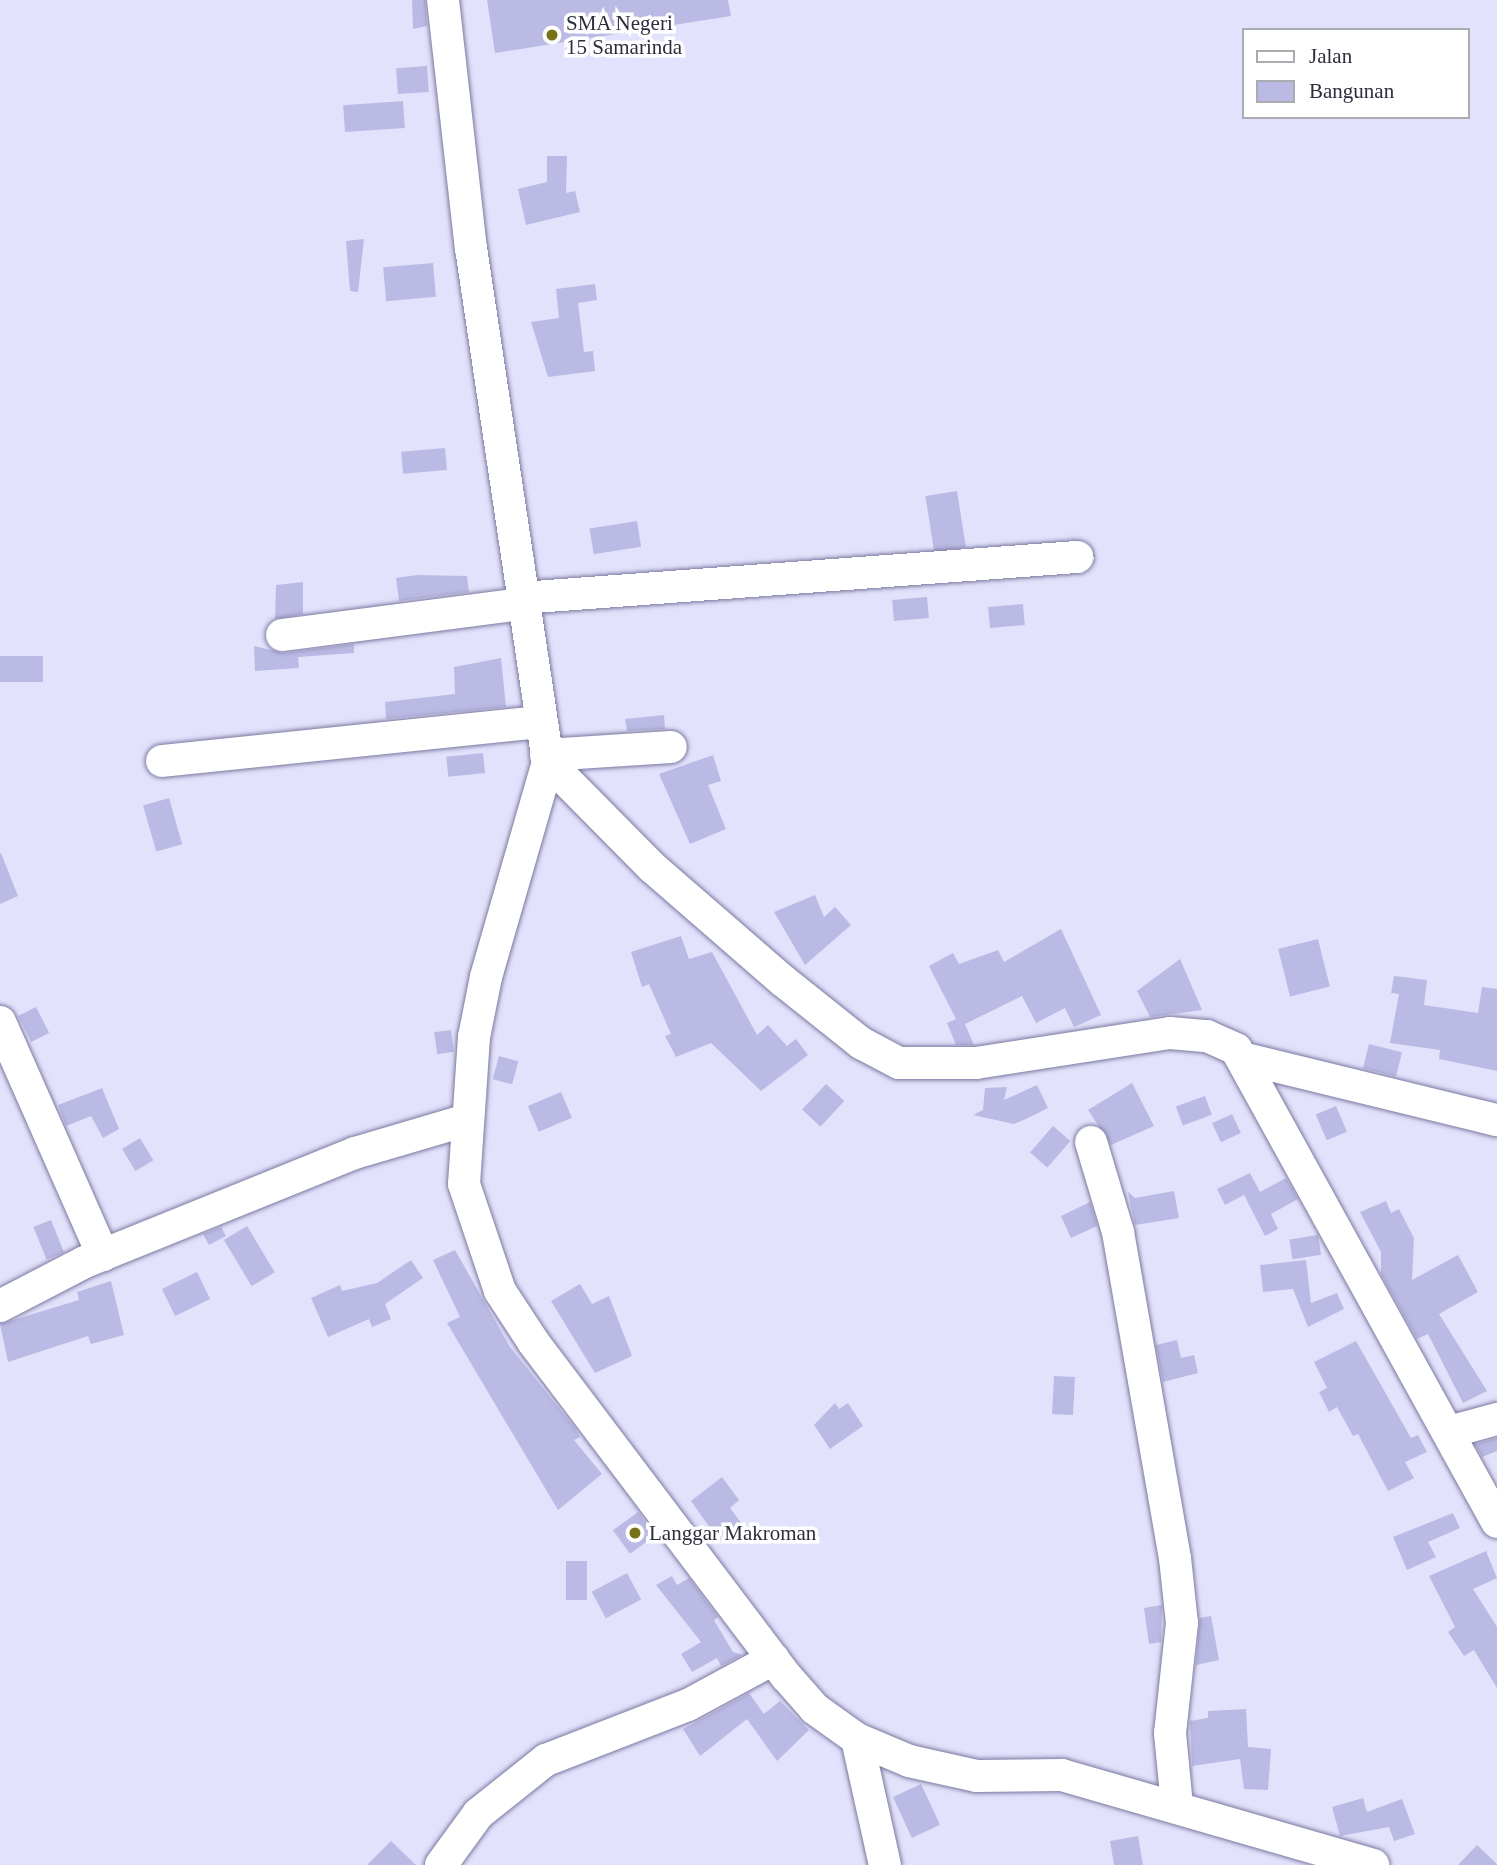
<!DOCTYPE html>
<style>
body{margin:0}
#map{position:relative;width:1497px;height:1865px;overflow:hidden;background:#e2e2fc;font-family:Georgia,serif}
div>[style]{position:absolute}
.building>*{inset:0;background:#bbbae4;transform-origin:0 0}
.roads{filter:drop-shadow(0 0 2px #7b79a0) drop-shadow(0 0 2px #7b79a0)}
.minor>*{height:32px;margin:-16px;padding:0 16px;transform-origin:16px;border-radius:16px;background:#fff}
.dots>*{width:19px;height:19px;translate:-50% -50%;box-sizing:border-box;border:4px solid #fff;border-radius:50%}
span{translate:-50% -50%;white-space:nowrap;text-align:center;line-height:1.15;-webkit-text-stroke:7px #fff;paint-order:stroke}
.poi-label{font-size:21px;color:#2e2d3e}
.left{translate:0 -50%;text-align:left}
.legend{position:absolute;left:1242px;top:28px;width:228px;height:91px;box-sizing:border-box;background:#fff;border:2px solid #ababb2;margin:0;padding:9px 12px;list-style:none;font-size:21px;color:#2e2d3e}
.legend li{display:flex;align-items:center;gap:14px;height:35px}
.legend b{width:35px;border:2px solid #ababb2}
</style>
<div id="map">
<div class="building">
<i style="clip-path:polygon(412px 0,425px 0,427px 26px,413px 29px)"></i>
<i style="clip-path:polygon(487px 0,728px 0,731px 16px,495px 53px)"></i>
<i style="left:427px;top:66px;width:26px;height:31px;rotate:86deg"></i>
<i style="left:403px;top:101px;width:27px;height:60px;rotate:86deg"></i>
<i style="clip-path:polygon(547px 156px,567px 156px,566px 193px,575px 191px,580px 212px,526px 225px,518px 189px,547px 182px)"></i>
<i style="clip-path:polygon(364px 239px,358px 292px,350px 291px,346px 241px)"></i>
<i style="left:433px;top:263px;width:34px;height:50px;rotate:85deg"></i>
<i style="clip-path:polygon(595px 284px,597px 300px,578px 303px,584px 352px,593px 351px,595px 371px,548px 377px,531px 322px,559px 318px,556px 289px)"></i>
<i style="left:445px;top:448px;width:22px;height:44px;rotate:85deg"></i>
<i style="left:957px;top:491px;width:57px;height:32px;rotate:81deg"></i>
<i style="left:637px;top:521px;width:26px;height:48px;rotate:81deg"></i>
<i style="clip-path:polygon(417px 575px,467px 576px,469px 592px,399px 601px,396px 578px)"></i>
<i style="clip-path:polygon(303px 582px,303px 614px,275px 619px,276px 585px)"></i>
<i style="left:927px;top:597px;width:21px;height:35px;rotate:85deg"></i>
<i style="left:1023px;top:604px;width:21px;height:35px;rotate:85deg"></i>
<i style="clip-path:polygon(354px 644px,354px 653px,298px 657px,299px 668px,255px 671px,254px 646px,284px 653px)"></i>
<i style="left:0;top:656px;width:43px;height:26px"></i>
<i style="clip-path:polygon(501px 658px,506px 707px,386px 719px,385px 702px,455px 694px,454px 667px)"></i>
<i style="clip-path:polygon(664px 715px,665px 729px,627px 731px,625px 719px)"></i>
<i style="left:483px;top:753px;width:20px;height:37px;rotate:84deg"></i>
<i style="clip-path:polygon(713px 755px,721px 781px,708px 785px,726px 829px,690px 844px,659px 774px)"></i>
<i style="left:169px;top:798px;width:48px;height:27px;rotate:74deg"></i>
<i style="clip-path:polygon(1px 853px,18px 896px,0 904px,0 854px)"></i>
<i style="clip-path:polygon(815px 895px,824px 917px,835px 907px,851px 925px,805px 965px,774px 912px)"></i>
<i style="clip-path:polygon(1061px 929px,1101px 1015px,1074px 1027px,1065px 1008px,1036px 1023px,1022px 996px,965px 1024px,974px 1045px,956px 1045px,947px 1023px,956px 1019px,929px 966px,953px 953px,959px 964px,998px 950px,1004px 962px)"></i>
<i style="clip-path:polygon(681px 936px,689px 959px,712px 952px,757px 1035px,768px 1025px,787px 1046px,796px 1039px,808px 1055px,761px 1091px,711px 1043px,676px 1057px,665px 1036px,671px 1034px,649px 984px,642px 987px,631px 952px)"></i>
<i style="left:1318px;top:939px;width:49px;height:41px;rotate:76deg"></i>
<i style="clip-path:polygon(1180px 959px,1202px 1010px,1150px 1017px,1137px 991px)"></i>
<i style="clip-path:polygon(1394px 976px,1427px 980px,1424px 1005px,1478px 1013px,1482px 987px,1497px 989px,1497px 1071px,1439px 1059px,1440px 1050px,1390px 1043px,1399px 994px,1391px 993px)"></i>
<i style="left:36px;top:1007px;width:29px;height:20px;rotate:63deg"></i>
<i style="left:451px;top:1030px;width:22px;height:17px;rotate:82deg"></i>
<i style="left:1369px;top:1044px;width:34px;height:25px;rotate:14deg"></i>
<i style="left:499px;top:1056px;width:20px;height:24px;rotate:15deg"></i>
<i style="clip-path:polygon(1132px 1083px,1154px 1126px,1111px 1145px,1088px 1110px)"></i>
<i style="left:826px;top:1084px;width:25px;height:35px;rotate:43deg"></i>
<i style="clip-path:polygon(1037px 1085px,1048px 1108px,1028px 1118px,1014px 1124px,973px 1115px,983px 1110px,985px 1088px,1007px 1087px,1004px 1100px)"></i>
<i style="clip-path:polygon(102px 1088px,119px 1129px,103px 1138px,91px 1116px,66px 1126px,58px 1105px)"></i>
<i style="left:561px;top:1092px;width:28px;height:36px;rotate:67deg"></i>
<i style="left:1205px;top:1096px;width:20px;height:31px;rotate:70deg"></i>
<i style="left:1336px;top:1106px;width:28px;height:22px;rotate:67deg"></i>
<i style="left:1232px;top:1114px;width:21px;height:22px;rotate:65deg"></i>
<i style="left:1053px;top:1126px;width:23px;height:35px;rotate:41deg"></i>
<i style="left:140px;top:1138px;width:26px;height:21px;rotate:59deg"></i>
<i style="clip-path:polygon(1250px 1173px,1260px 1192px,1286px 1178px,1298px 1199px,1271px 1214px,1278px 1229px,1265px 1236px,1244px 1195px,1225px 1205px,1217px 1189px)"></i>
<i style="clip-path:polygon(1174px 1191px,1179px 1218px,1135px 1225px,1128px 1192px,1135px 1198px)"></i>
<i style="clip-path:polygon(1386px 1201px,1391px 1213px,1399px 1209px,1414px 1238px,1412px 1280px,1458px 1255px,1478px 1292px,1439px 1314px,1487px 1391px,1463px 1403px,1428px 1334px,1417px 1339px,1381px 1274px,1381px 1252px,1360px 1212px)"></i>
<i style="clip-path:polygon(1090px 1202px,1097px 1226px,1071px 1238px,1061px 1216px)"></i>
<i style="left:51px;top:1220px;width:35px;height:19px;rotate:68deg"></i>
<i style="left:247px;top:1226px;width:54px;height:27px;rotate:59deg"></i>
<i style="clip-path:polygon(221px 1227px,226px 1236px,209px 1245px,203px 1234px)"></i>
<i style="left:1318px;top:1235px;width:20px;height:29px;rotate:81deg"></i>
<i style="clip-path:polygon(455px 1250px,510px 1347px,575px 1428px,580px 1437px,574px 1440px,602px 1474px,558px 1510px,447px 1323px,460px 1317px,433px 1260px)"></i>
<i style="clip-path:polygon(411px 1260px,423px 1278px,385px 1304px,391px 1319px,372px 1327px,369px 1319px,328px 1337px,311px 1298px,340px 1285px,342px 1291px,377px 1283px)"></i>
<i style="clip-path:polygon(1306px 1260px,1311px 1303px,1337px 1293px,1344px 1309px,1308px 1327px,1293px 1289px,1263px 1292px,1260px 1265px)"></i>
<i style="left:197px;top:1272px;width:30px;height:39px;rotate:64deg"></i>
<i style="clip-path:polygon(111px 1281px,124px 1335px,91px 1344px,88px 1336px,8px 1362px,0 1324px,79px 1300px,77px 1292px)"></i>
<i style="clip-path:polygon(580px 1284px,592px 1304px,609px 1296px,632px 1356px,595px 1373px,551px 1301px)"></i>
<i style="clip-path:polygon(1177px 1340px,1181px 1358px,1194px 1355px,1198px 1373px,1163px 1382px,1156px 1345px)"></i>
<i style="clip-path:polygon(1356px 1341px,1411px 1438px,1418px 1435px,1427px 1452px,1405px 1462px,1414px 1478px,1388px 1491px,1358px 1434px,1353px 1436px,1337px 1407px,1329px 1412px,1319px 1392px,1327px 1388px,1314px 1362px)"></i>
<i style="left:1054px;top:1376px;width:21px;height:38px;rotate:3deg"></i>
<i style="clip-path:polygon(835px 1403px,839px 1409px,848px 1403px,863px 1426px,830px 1449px,814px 1425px)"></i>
<i style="clip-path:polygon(1497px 1438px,1497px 1451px,1482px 1457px,1475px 1444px)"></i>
<i style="clip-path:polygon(722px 1477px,739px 1500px,730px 1508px,742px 1524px,720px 1542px,691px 1501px)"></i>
<i style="left:638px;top:1512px;width:29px;height:31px;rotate:54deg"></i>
<i style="clip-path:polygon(1453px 1513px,1460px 1528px,1428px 1542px,1436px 1557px,1407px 1570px,1393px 1537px)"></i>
<i style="clip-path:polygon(1486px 1551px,1497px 1578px,1473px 1589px,1497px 1627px,1497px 1688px,1474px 1650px,1464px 1656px,1448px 1632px,1455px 1627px,1429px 1576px)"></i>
<i style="left:566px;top:1561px;width:21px;height:39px"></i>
<i style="left:627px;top:1573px;width:30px;height:40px;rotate:62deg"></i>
<i style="clip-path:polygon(672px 1576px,677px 1585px,689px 1578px,718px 1617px,714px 1620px,733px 1652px,742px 1655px,721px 1666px,717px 1658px,692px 1672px,681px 1654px,701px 1642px,656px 1585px)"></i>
<i style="clip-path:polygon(1162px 1605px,1161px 1642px,1149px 1644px,1144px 1608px)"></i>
<i style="clip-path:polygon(1211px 1616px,1219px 1660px,1196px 1665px,1200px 1618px)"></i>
<i style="clip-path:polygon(749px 1693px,764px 1714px,780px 1701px,809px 1730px,777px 1761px,747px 1719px,700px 1756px,683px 1729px)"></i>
<i style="clip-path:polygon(1246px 1709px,1248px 1747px,1271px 1749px,1268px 1790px,1244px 1789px,1240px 1759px,1192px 1766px,1190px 1721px,1208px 1718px,1208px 1711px)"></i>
<i style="left:921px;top:1784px;width:45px;height:31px;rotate:65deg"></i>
<i style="clip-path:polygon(1363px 1798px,1367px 1812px,1402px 1799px,1415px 1834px,1394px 1841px,1389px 1827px,1340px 1836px,1332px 1807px)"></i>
<i style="clip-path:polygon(1138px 1836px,1143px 1865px,1114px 1865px,1110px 1841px)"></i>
<i style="clip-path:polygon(391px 1841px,416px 1865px,367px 1865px)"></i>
<i style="clip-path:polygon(1477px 1845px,1497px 1864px,1497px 1865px,1458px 1865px)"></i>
</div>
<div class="roads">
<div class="minor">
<i style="left:443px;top:0;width:250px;rotate:83.6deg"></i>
<i style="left:471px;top:248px;width:520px;rotate:81.48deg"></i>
<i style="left:548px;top:762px;width:149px;rotate:45.3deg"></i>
<i style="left:653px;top:868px;width:171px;rotate:41deg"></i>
<i style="left:782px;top:980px;width:101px;rotate:38.6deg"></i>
<i style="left:861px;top:1043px;width:43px;rotate:27.8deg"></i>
<i style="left:899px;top:1063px;width:77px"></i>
<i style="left:976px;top:1063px;width:196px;rotate:-8.8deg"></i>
<i style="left:1170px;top:1033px;width:37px;rotate:5deg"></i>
<i style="left:1207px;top:1036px;width:32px;rotate:24deg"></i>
<i style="left:1236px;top:1049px;width:540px;rotate:61.11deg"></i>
<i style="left:521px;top:598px;width:558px;rotate:-4.22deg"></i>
<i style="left:282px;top:635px;width:242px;rotate:-7.4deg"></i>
<i style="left:546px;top:755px;width:125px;rotate:-3.7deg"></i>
<i style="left:162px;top:761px;width:378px;rotate:-5.9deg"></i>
<i style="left:548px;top:762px;width:224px;rotate:106.1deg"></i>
<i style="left:486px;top:977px;width:61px;rotate:101.3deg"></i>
<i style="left:474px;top:1037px;width:147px;rotate:93.9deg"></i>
<i style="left:464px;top:1184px;width:113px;rotate:71.4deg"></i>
<i style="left:500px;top:1291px;width:62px;rotate:56.8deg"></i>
<i style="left:534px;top:1343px;width:418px;rotate:52.9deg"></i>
<i style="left:786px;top:1676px;width:44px;rotate:48.7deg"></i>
<i style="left:815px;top:1709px;width:52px;rotate:35.5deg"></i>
<i style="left:857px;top:1739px;width:56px;rotate:22.9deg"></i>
<i style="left:909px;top:1761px;width:70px;rotate:12.4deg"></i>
<i style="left:977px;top:1776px;width:85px;rotate:-0.7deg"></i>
<i style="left:1062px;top:1775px;width:324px;rotate:16.1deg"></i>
<i style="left:0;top:1022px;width:255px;rotate:66.2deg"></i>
<i style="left:1246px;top:1059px;width:258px;rotate:13.7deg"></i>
<i style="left:1091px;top:1142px;width:94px;rotate:73.3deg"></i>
<i style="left:1118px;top:1232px;width:331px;rotate:80.1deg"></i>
<i style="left:1175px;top:1558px;width:65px;rotate:83.9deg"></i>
<i style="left:1182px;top:1623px;width:111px;rotate:96.2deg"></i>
<i style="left:1170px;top:1733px;width:73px;rotate:84.5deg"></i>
<i style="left:0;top:1306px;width:96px;rotate:-27.4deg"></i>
<i style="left:85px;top:1262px;width:291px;rotate:-22deg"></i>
<i style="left:355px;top:1153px;width:117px;rotate:-16.4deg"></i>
<i style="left:1449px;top:1432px;width:50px;rotate:-15.2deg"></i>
<i style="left:857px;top:1739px;width:129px;rotate:77.5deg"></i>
<i style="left:441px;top:1865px;width:63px;rotate:-54deg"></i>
<i style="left:478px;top:1814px;width:87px;rotate:-38.5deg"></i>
<i style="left:546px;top:1760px;width:152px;rotate:-21.2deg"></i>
<i style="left:688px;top:1705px;width:97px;rotate:-28.4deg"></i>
</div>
</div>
<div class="dots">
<i style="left:552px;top:35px;background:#777215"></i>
<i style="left:635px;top:1533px;background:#777215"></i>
</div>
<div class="poi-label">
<span class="left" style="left:566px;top:35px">SMA Negeri<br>15 Samarinda</span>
<span class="left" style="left:649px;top:1533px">Langgar Makroman</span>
</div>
<ul class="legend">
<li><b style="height:9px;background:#fff"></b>Jalan</li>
<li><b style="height:19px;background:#bbbae4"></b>Bangunan</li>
</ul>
</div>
